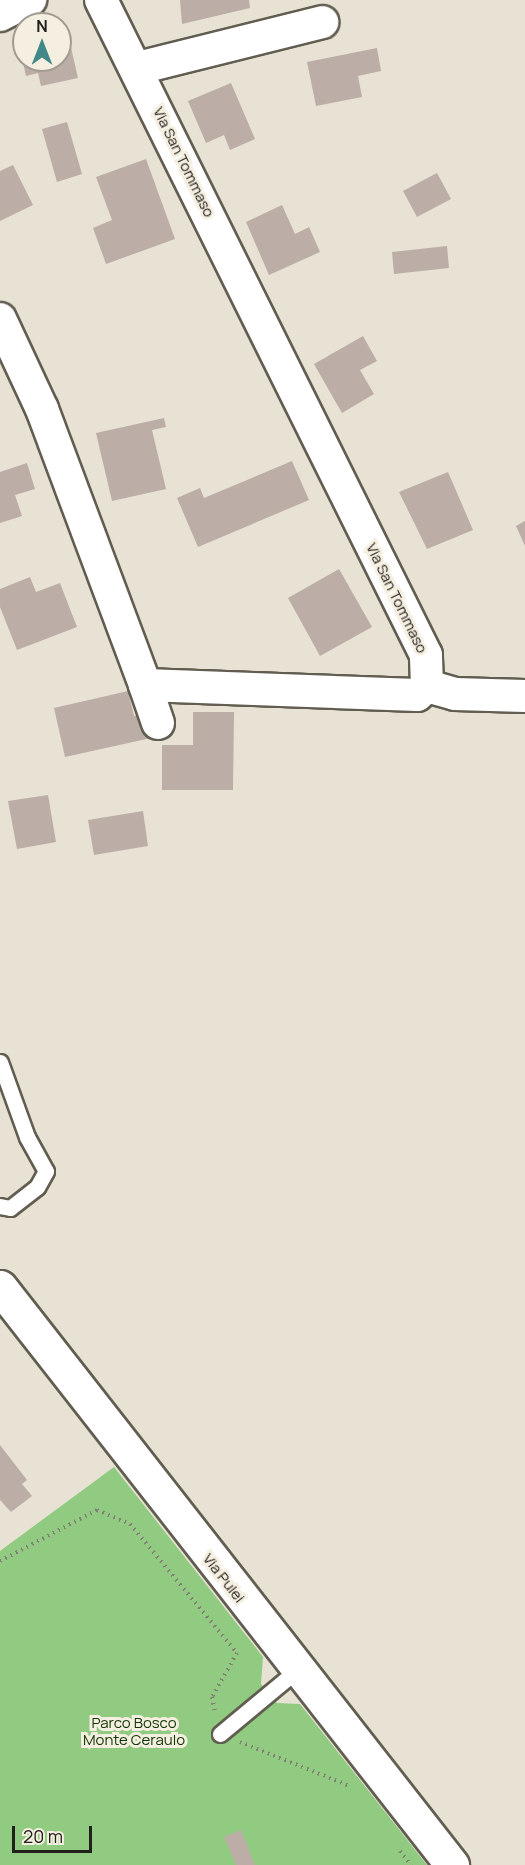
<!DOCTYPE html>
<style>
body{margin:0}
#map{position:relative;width:525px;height:1865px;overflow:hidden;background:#e8e2d4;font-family:Manrope,sans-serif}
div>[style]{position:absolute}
.green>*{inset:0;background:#91ca81}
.building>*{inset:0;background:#bcada6}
.path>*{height:4px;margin-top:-2px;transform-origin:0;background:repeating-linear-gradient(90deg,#827e75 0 1.5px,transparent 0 6px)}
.roads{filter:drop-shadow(2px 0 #625d51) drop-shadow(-2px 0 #625d51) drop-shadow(0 2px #625d51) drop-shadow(0 -2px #625d51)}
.service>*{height:15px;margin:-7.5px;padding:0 7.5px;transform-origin:7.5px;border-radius:7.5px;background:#fff}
.minor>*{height:32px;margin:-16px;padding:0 16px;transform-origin:16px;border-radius:16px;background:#fff}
.secondary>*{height:33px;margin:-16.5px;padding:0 16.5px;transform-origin:16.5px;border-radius:16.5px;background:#fff}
span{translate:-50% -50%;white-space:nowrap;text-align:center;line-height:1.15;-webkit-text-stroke:6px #f5efe1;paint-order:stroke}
.street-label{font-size:15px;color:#22201b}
.park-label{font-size:15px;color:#0f3601}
.north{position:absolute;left:12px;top:12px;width:60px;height:60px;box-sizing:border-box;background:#f5efe1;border:2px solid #a19c92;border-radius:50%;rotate:0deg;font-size:16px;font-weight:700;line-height:24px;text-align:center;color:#22201b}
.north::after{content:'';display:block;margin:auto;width:21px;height:27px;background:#418988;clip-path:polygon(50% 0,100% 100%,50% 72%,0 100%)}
.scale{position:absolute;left:12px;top:1826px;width:80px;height:27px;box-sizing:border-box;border:3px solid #22201b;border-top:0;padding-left:8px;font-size:18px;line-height:21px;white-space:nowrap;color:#22201b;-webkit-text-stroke:4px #f5efe1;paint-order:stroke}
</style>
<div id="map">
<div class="green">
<i style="clip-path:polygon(114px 1467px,263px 1657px,261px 1684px,277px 1703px,300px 1704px,427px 1865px,0 1865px,0 1551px)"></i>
</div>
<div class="building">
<i style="clip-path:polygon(180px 0,249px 0,250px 8px,182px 24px)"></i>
<i style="clip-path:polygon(67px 30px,78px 78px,41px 86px,38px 73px,26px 76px,18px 41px,24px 40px,24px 60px,60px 60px,60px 31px)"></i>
<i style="clip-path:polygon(377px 48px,381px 71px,358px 76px,362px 97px,316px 106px,307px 62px)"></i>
<i style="clip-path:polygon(231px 83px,255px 139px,230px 150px,224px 135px,206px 143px,188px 101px)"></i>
<i style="clip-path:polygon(67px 122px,82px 174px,57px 182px,42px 129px)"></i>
<i style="clip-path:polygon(146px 159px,175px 239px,106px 264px,93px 228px,112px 220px,96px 177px)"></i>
<i style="clip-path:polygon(13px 165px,33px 205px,0 221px,0 171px)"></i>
<i style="clip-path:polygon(437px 173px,451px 199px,417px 217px,403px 191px)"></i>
<i style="clip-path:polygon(282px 205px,295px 234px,309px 227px,320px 252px,269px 275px,246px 222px)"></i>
<i style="clip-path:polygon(447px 246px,449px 268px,394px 274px,392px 252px)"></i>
<i style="clip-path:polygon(363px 336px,377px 361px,360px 370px,374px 394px,342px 413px,314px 364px)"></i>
<i style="clip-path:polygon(164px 418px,166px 427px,152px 430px,166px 489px,112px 501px,96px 433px)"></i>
<i style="clip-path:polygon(292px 461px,309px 500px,198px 547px,177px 498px,200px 488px,204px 498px)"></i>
<i style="clip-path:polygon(27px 463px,35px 489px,15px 495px,22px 516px,0 523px,0 472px)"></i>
<i style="clip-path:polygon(448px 472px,473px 530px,427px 549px,399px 492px)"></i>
<i style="clip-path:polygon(525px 521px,525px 546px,516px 526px)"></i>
<i style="clip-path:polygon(339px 569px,372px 627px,320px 656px,288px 598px)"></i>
<i style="clip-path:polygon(30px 577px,36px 592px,60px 583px,77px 627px,17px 650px,0 607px,0 589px)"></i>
<i style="clip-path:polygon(128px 691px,134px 716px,146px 713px,151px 738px,65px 757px,54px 708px)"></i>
<i style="clip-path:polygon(193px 712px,234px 712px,233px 790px,162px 790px,162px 745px,193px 745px)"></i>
<i style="clip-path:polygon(48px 795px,56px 842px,17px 849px,8px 801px)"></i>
<i style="clip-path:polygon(143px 811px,148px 846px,94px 855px,88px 820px)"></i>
<i style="clip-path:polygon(0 1445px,27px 1480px,22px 1484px,32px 1496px,11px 1512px,0 1500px)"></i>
<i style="clip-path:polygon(241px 1830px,255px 1865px,236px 1865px,224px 1837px)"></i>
</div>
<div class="path">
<i style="left:0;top:1561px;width:110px;rotate:-27.7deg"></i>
<i style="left:97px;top:1510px;width:36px;rotate:23deg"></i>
<i style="left:130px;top:1524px;width:168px;rotate:50.3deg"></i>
<i style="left:237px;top:1653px;width:51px;rotate:119.6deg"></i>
<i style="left:212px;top:1697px;width:15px;rotate:79deg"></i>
<i style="left:240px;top:1742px;width:118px;rotate:21.8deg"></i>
<i style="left:400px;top:1851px;width:18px;rotate:52deg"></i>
</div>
<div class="roads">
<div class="service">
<i style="left:0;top:1062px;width:80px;rotate:70.2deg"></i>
<i style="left:27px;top:1137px;width:39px;rotate:61deg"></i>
<i style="left:46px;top:1171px;width:18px;rotate:119deg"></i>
<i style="left:37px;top:1187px;width:34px;rotate:142deg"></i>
<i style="left:10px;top:1208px;width:10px;rotate:-169deg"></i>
<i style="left:220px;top:1734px;width:99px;rotate:-39.7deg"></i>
</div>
<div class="minor">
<i style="left:0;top:15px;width:34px;rotate:-27deg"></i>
<i style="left:138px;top:68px;width:190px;rotate:-14deg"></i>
<i style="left:0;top:319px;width:99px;rotate:65deg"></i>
<i style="left:42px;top:409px;width:295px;rotate:69.5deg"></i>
<i style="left:145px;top:685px;width:272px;rotate:2.1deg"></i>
<i style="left:417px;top:695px;width:13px;rotate:-42deg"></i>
<i style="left:427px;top:686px;width:31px;rotate:-92deg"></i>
<i style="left:426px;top:655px;width:731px;rotate:-116.39deg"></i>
<i style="left:145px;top:685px;width:40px;rotate:71.1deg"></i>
<i style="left:427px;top:686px;width:29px;rotate:16deg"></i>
<i style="left:455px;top:694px;width:70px;rotate:1.6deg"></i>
</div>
<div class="secondary">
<i style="left:0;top:1287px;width:734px;rotate:51.97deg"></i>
</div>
</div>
<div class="street-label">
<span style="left:184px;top:162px;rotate:64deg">Via San Tommaso</span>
<span style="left:397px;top:598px;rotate:64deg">Via San Tommaso</span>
<span style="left:224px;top:1578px;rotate:52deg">Via Pulei</span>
</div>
<div class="park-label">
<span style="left:134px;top:1731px">Parco Bosco<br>Monte Ceraulo</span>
</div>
<div class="north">N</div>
<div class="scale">20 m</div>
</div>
